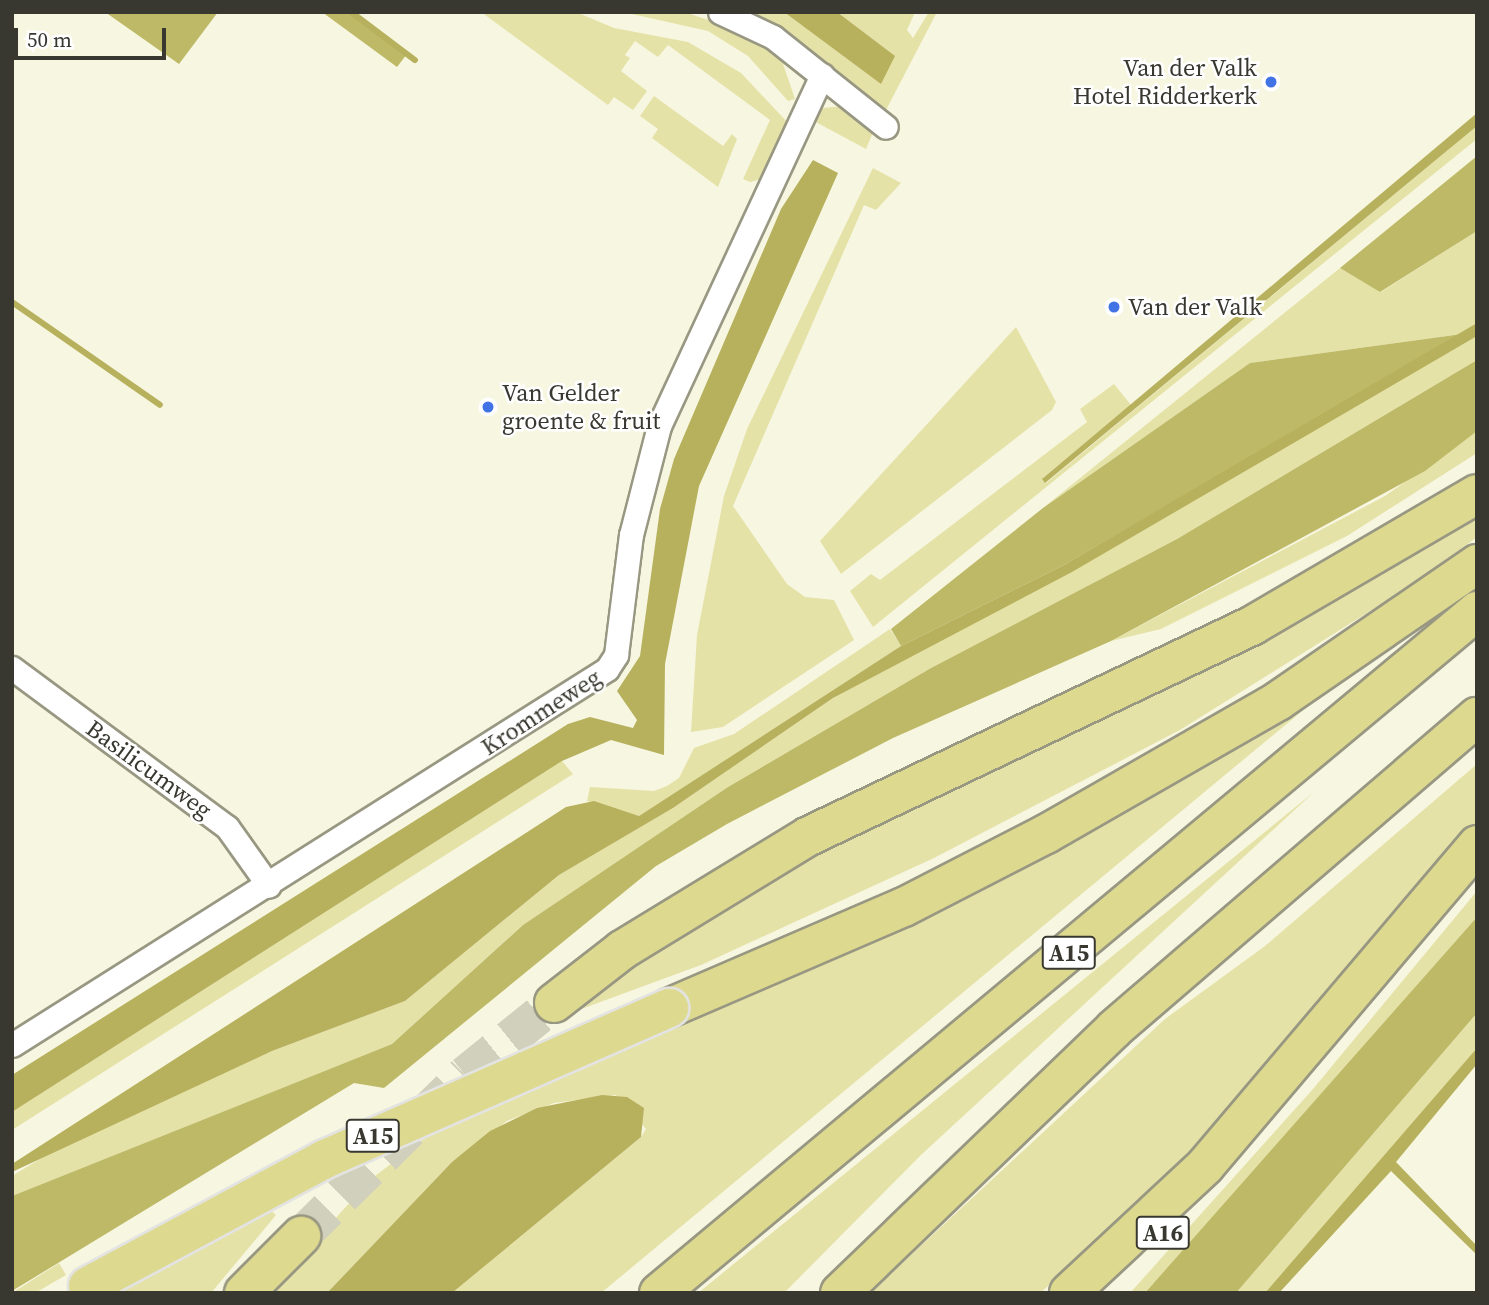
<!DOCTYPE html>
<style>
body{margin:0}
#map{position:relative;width:1489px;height:1305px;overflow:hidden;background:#f7f6e0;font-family:"Source Serif 4",serif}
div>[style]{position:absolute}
.green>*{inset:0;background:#e5e2a8}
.forest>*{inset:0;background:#beb966}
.water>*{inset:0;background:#b7b15e}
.stream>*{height:6px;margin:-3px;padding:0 3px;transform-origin:3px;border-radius:3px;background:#b7b15e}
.highway-tunnel>*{height:38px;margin-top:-19px;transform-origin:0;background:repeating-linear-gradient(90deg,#d1d0bd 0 38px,transparent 0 57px)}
.roads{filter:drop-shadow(2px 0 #989782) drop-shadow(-2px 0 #989782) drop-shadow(0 2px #989782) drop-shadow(0 -2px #989782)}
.street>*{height:23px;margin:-11.5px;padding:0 11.5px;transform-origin:11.5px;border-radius:11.5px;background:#fff}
.highway>*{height:38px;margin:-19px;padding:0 19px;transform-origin:19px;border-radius:19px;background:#ddd98f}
.bridges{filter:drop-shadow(2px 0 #e3e3e2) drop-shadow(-2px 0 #e3e3e2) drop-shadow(0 2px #e3e3e2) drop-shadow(0 -2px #e3e3e2)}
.highway-bridge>*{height:38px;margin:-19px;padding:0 19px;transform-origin:19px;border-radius:19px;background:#ddd98f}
.dots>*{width:19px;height:19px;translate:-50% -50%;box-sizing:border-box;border:4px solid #fff;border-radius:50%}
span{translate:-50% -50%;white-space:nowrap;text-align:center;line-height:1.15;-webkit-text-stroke:5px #fff;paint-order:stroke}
.shield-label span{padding:2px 5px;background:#fff;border:2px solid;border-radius:5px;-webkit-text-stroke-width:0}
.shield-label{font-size:23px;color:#393830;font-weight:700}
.poi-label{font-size:24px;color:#393830}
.right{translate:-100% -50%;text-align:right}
.left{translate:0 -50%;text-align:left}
.street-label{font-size:24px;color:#393830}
.frame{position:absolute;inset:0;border:14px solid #393830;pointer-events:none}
.scale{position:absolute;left:14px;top:28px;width:152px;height:32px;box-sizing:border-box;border:4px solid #393830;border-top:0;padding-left:9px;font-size:21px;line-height:24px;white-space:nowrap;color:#393830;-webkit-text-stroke:5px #fff;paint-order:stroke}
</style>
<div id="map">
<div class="green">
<i style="clip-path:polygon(481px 12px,576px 12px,614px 28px,688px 42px,741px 73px,788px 123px,761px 179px,750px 182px,743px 179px,770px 120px,668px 45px,658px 57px,635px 41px,625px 55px,630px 58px,621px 71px,647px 91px,633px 110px,614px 97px,608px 105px)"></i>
<i style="clip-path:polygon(623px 12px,684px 12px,727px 26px,781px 58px,795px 99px,788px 101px,748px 56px,708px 31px)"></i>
<i style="clip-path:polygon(748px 12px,784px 12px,868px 74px,894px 56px,837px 12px,915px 12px,907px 30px,913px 38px,929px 12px,937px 12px,886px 110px)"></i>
<i style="clip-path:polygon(654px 96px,723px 146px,732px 134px,737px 139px,718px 187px,652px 138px,658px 129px,640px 116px)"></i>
<i style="clip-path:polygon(844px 106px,874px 130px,866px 149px,812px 120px,823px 108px)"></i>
<i style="clip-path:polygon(1477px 126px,1477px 139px,873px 627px,850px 591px,871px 574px,880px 580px,1087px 422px,1080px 409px,1114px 384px,1131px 405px,1043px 478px,1046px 483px)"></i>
<i style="clip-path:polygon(873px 168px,901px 183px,876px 210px,864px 205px,733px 506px,787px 584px,805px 597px,834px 600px,854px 640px,723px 727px,691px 732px,697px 635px,724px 496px,747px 429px)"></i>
<i style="clip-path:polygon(1477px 231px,1477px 323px,1462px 334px,1250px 363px,1043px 508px,1340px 268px,1381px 292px)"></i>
<i style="clip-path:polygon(1016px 327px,1056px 402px,1052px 410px,841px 574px,820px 541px)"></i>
<i style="clip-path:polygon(1477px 336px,1477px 360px,1177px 539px,931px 668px,728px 787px,523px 925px,392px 1044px,12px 1196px,12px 1176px,50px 1153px,272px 1051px,405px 1001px,559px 875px,673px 808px,833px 698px)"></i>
<i style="clip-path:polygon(1477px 431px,1477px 453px,1347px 536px,1161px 629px,1111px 641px,1385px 496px)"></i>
<i style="clip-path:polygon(1477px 513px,1477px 537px,1426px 576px,1180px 730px,934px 858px,701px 965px,576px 1011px,621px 967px,793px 863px,1244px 652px)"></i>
<i style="clip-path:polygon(890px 629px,901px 646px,639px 816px,587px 801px,590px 787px,654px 791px,667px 786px,679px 778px,694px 748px,734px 734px)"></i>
<i style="clip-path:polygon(1384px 643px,601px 1293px,452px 1293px,641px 1137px,646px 1129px,616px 1095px,554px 1103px,507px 1121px,452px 1162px,327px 1293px,268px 1293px,371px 1179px,453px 1117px,692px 1020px)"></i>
<i style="clip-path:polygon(562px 761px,573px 774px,12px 1130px,12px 1112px)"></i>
<i style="clip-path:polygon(1477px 764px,1477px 825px,1205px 1143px,1063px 1273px,1040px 1293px,870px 1293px,1165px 1019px,1265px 946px)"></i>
<i style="clip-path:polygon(1314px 792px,921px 1155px,784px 1293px,698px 1293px)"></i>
<i style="clip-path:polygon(1477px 891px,1477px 917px,1183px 1252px,1145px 1293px,1130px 1293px,1313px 1089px)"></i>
<i style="clip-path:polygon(1477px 1013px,1477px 1048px,1381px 1164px,1265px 1293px,1236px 1293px)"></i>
<i style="clip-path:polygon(267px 1207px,276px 1215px,211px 1293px,108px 1293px)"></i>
<i style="clip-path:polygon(59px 1263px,66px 1275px,35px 1293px,12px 1293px)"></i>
</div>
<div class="forest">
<i style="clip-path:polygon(105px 12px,218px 12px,179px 64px)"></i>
<i style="clip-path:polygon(322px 12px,351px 12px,407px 54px,397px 67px)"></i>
<i style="clip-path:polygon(1477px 156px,1477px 231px,1380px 292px,1340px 268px)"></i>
<i style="clip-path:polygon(1462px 334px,1064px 565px,901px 646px,891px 629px,1043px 508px,1250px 363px)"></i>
<i style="clip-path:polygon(1477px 360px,1477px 431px,1425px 471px,1111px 641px,893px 738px,727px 824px,656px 866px,384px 1088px,354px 1083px,12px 1291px,12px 1196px,392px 1044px,523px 925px,728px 787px,931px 668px,1177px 539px)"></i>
<i style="clip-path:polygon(1477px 917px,1477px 1013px,1236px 1293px,1145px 1293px)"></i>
</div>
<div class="water">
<i style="clip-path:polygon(784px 12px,837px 12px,895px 56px,881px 84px)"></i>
<i style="clip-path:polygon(1477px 113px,1477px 126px,1045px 483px,1042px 479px)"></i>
<i style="clip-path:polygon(813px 160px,838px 173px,699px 486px,665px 664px,664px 755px,611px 740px,562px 761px,12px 1112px,12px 1075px,568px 724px,590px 717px,633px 728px,637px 720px,617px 691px,640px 656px,660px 509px,674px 459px,781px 209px)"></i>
<i style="clip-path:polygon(1477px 323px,1477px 336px,1297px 441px,1072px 572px,833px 698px,673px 808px,559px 875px,405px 1001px,272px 1051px,12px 1172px,12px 1164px,566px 807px,594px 801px,639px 816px,901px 646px,1064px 565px)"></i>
<i style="clip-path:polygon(1477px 1048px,1477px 1064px,1396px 1162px,1477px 1246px,1477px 1255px,1391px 1171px,1279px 1293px,1265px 1293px)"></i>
<i style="clip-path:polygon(602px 1095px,627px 1097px,644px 1108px,641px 1137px,452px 1293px,327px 1293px,452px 1162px,490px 1131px,537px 1108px)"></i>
</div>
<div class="stream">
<i style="left:351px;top:12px;width:80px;rotate:36.9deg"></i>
<i style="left:12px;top:302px;width:180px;rotate:34.8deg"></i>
</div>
<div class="highway-tunnel">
<i style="left:301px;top:1236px;width:230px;rotate:-44.5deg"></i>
<i style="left:465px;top:1075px;width:114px;rotate:-39deg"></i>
</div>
<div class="roads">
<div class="street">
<i style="left:720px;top:12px;width:59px;rotate:25.3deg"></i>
<i style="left:773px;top:37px;width:144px;rotate:38.5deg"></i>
<i style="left:12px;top:668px;width:267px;rotate:36.5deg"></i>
<i style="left:227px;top:827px;width:72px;rotate:54.6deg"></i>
<i style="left:12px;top:1045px;width:704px;rotate:-32.29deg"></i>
<i style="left:607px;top:669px;width:17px;rotate:-57deg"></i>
<i style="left:616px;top:655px;width:121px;rotate:-82.9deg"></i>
<i style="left:631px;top:535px;width:113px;rotate:-75.6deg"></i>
<i style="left:659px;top:426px;width:387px;rotate:-65.1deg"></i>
</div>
<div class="highway">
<i style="left:554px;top:1003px;width:86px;rotate:-37.9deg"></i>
<i style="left:622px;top:950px;width:219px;rotate:-31.4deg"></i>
<i style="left:809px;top:836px;width:492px;rotate:-25.4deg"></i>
<i style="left:1253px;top:625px;width:259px;rotate:-30.3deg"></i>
<i style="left:669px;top:1008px;width:256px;rotate:-23.3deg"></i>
<i style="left:904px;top:907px;width:160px;rotate:-27.2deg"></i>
<i style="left:1046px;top:834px;width:267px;rotate:-29.8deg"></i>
<i style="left:1278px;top:701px;width:242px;rotate:-34.5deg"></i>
<i style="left:244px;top:1293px;width:81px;rotate:-45deg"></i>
<i style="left:659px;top:1293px;width:1065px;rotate:-39.82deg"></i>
<i style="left:840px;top:1293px;width:380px;rotate:-43.9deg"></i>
<i style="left:1114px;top:1029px;width:479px;rotate:-40.7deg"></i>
<i style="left:1069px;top:1293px;width:186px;rotate:-43deg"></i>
<i style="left:1205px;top:1166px;width:421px;rotate:-49.7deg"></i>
</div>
</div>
<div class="bridges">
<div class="highway-bridge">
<i style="left:88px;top:1286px;width:269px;rotate:-28.2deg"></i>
<i style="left:325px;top:1159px;width:376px;rotate:-23.7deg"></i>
</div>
</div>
<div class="dots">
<i style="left:1271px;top:82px;background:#4273e4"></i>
<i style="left:1114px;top:307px;background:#4273e4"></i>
<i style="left:488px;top:407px;background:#4273e4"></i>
</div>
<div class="shield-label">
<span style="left:1069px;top:953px">A15</span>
<span style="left:373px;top:1136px">A15</span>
<span style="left:1163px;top:1233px">A16</span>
</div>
<div class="poi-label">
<span class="right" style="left:1257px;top:82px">Van der Valk<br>Hotel Ridderkerk</span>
<span class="left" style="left:1128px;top:307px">Van der Valk</span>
<span class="left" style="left:502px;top:407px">Van Gelder<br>groente &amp; fruit</span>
</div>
<div class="street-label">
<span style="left:541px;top:712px;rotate:-33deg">Krommeweg</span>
<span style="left:149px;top:769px;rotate:36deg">Basilicumweg</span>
</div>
<div class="frame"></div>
<div class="scale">50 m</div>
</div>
